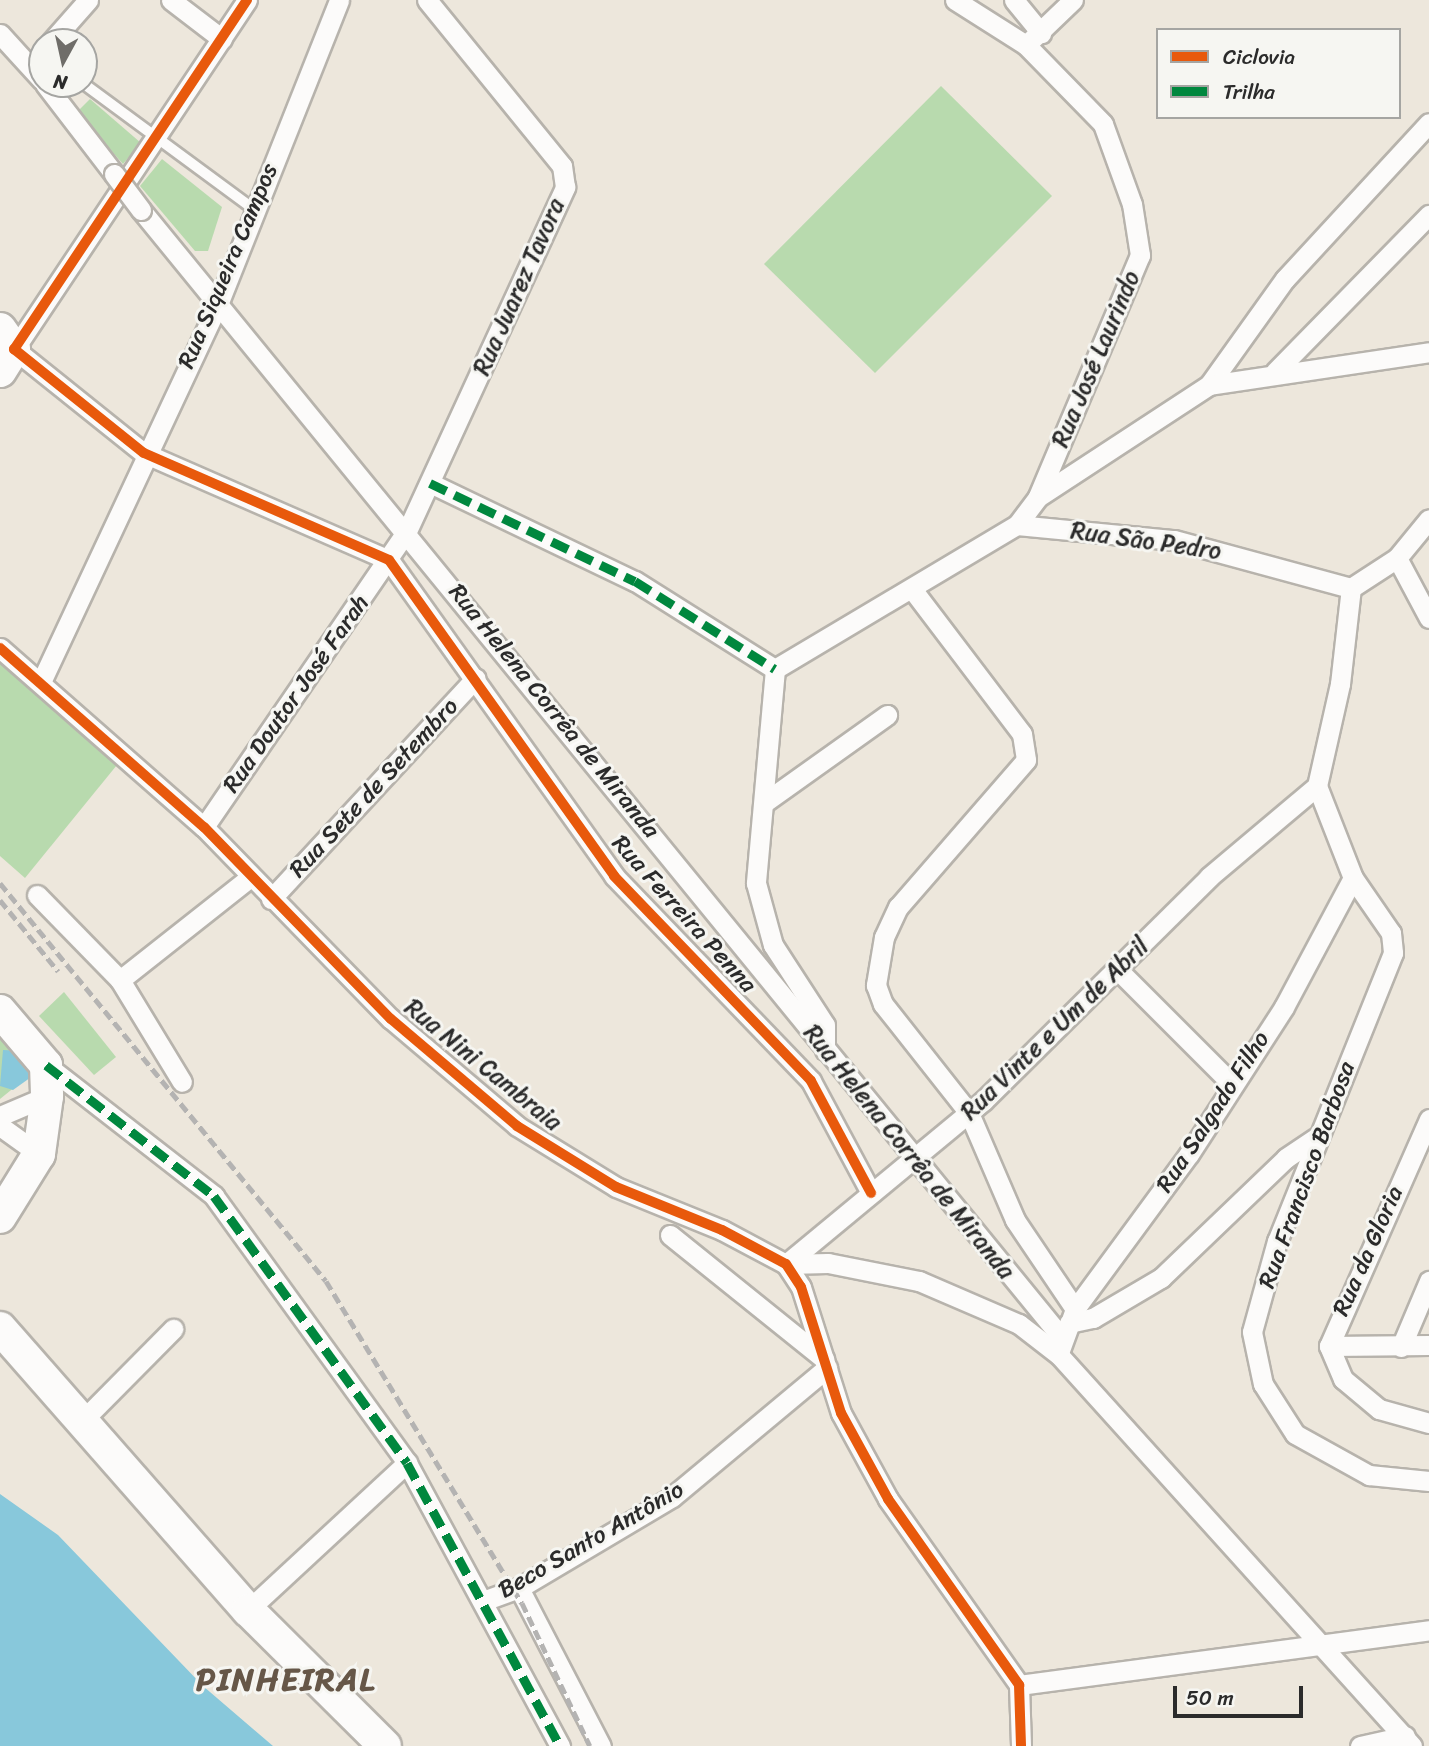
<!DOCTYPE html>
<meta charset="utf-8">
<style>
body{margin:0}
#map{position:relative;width:1429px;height:1746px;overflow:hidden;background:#ede7dc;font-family:Sriracha,sans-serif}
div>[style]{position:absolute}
.green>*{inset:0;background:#b8daae}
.water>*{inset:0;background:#88c8db}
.roads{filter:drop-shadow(2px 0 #b7b3ac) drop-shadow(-2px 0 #b7b3ac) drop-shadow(0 2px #b7b3ac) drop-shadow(0 -2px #b7b3ac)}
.lane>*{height:10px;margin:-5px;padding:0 5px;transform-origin:5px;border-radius:5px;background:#fcfbfa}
.street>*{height:19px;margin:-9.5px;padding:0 9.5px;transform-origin:9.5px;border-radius:9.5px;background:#fcfbfa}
.primary>*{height:32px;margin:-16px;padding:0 16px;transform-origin:16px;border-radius:16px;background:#fcfbfa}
.rail>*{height:5px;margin-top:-2.5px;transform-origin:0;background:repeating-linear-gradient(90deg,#b4b3b2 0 10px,transparent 0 15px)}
.bridges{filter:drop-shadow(2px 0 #b7b3ac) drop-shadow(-2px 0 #b7b3ac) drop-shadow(0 2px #b7b3ac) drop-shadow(0 -2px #b7b3ac)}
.street-bridge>*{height:19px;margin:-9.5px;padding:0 9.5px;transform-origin:9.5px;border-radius:9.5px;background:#fcfbfa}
.quiet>*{height:9px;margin-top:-4.5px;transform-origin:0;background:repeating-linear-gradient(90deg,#00873e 0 18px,transparent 0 27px)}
.cycleway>*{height:10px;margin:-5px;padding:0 5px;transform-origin:5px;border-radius:5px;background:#e8590c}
span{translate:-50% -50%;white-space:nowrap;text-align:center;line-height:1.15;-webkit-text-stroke:6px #f6f6f2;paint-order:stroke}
.street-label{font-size:24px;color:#2b2b2b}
.district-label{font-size:32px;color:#665748;font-weight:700;letter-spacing:2px}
.legend{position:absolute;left:1156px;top:28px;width:245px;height:91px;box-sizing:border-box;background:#f6f6f2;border:2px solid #a5a5a2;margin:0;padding:9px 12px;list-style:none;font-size:21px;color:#2b2b2b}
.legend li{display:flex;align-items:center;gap:14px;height:35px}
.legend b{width:35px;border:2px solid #a5a5a2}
.north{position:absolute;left:28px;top:28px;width:70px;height:70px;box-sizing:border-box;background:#f6f6f2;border:2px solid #a5a5a2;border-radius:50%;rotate:188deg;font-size:19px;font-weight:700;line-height:28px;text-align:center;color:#2b2b2b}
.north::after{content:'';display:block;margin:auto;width:24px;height:32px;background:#6f6d69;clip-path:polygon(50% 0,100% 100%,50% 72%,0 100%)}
.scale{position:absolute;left:1173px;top:1686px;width:130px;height:32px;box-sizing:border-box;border:4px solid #2b2b2b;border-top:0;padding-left:9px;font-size:21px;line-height:24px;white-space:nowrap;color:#2b2b2b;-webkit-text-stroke:5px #f6f6f2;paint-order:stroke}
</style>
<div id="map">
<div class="green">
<i style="clip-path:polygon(941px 86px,1052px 196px,875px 373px,764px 264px)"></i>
<i style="clip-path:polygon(90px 99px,141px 143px,123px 164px,77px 112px)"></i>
<i style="clip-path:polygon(162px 159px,222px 207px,208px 251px,195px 251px,140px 186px)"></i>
<i style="clip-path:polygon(0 656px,121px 760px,25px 878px,0 856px)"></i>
<i style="clip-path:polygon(64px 992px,116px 1057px,94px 1075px,39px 1016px)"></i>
<i style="clip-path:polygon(0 1021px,24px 1050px,21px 1082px,0 1099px)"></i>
</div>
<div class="water">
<i style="clip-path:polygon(3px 1050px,21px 1051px,34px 1075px,13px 1090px,0 1086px)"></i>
<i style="clip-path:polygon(0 1494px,58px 1535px,203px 1686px,273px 1746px,0 1746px)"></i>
</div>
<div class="roads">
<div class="lane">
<i style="left:84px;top:84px;width:209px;rotate:36.4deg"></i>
<i style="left:53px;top:94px;width:18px;rotate:-34deg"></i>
</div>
<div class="street">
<i style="left:171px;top:0;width:64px;rotate:37.4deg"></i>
<i style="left:247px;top:0;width:420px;rotate:123.7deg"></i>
<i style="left:14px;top:349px;width:166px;rotate:38.7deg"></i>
<i style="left:144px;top:453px;width:267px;rotate:23.6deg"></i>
<i style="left:389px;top:560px;width:388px;rotate:54.5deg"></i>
<i style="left:614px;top:876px;width:284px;rotate:46.1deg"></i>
<i style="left:811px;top:1081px;width:127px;rotate:61.8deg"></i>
<i style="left:955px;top:0;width:84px;rotate:32.4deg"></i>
<i style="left:1026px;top:45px;width:110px;rotate:45.7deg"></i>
<i style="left:1103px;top:124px;width:85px;rotate:70.1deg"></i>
<i style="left:1132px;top:204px;width:52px;rotate:81.1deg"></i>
<i style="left:1140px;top:255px;width:263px;rotate:112.9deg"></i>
<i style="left:1014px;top:0;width:43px;rotate:50.7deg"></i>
<i style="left:0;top:34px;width:62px;rotate:47.6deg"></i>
<i style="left:51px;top:42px;width:56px;rotate:-48.6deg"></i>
<i style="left:1026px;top:45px;width:65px;rotate:-43.8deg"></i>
<i style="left:45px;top:84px;width:113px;rotate:52.5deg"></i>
<i style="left:141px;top:210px;width:1456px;rotate:50.77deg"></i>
<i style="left:1275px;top:372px;width:220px;rotate:-45.6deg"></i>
<i style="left:1209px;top:385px;width:130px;rotate:-54.4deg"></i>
<i style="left:1285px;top:279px;width:212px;rotate:-47.3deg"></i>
<i style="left:430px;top:483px;width:227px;rotate:25.6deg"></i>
<i style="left:635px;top:581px;width:165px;rotate:32.2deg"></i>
<i style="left:1017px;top:525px;width:35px;rotate:-53deg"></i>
<i style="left:1038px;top:497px;width:204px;rotate:-33.2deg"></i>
<i style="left:1209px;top:385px;width:222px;rotate:-8.5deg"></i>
<i style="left:1397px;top:558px;width:68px;rotate:61.9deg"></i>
<i style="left:1351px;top:588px;width:55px;rotate:-33.1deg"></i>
<i style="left:1397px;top:558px;width:50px;rotate:-50.6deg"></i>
<i style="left:912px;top:589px;width:182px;rotate:52.8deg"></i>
<i style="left:1022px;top:734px;width:26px;rotate:81deg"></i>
<i style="left:1026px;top:760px;width:195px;rotate:131deg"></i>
<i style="left:898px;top:907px;width:33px;rotate:115deg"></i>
<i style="left:884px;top:937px;width:49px;rotate:99.5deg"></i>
<i style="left:876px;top:985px;width:20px;rotate:70deg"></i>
<i style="left:883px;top:1004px;width:139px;rotate:51.7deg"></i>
<i style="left:969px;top:1113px;width:116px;rotate:66.7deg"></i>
<i style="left:1015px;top:1220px;width:107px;rotate:56deg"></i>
<i style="left:0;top:648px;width:271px;rotate:41.3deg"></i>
<i style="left:204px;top:827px;width:268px;rotate:45.8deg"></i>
<i style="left:391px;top:1019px;width:165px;rotate:40.3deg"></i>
<i style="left:517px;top:1126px;width:116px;rotate:31.6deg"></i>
<i style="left:616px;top:1187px;width:114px;rotate:22.1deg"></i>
<i style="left:722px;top:1230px;width:72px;rotate:28deg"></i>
<i style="left:786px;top:1264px;width:27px;rotate:57deg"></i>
<i style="left:801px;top:1287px;width:132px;rotate:72.4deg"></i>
<i style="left:841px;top:1413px;width:98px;rotate:61.3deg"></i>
<i style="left:888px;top:1499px;width:228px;rotate:54.8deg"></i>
<i style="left:1019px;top:1685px;width:61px;rotate:88.1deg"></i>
<i style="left:775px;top:669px;width:282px;rotate:-30.8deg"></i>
<i style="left:1017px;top:525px;width:158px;rotate:5.5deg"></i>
<i style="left:1174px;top:540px;width:183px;rotate:15.2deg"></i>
<i style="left:775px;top:669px;width:215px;rotate:95.1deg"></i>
<i style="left:756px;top:883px;width:64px;rotate:74.7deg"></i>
<i style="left:773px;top:945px;width:95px;rotate:57deg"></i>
<i style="left:825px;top:1025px;width:25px;rotate:90deg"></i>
<i style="left:41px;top:682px;width:420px;rotate:-64.9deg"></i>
<i style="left:219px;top:302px;width:325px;rotate:-68.3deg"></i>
<i style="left:1317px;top:786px;width:99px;rotate:68.6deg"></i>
<i style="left:1353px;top:878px;width:67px;rotate:55.4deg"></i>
<i style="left:1391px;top:933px;width:20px;rotate:84deg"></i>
<i style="left:1393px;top:953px;width:310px;rotate:111.9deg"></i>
<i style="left:1277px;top:1241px;width:94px;rotate:105.4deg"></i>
<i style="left:1252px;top:1332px;width:53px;rotate:78.1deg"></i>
<i style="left:1263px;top:1384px;width:59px;rotate:57.4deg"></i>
<i style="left:1295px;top:1434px;width:85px;rotate:29deg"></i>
<i style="left:1369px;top:1475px;width:60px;rotate:5.7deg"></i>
<i style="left:1317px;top:786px;width:105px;rotate:-77.3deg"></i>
<i style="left:1340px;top:684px;width:97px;rotate:-83.5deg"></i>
<i style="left:765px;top:802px;width:150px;rotate:-35.5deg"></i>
<i style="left:204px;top:827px;width:359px;rotate:-55.6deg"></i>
<i style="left:407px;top:531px;width:379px;rotate:-65.3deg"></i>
<i style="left:565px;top:187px;width:21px;rotate:-98deg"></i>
<i style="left:562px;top:166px;width:214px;rotate:-129.1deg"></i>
<i style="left:37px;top:895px;width:119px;rotate:45.7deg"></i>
<i style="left:120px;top:980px;width:119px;rotate:58.7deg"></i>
<i style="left:271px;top:899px;width:301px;rotate:-47.2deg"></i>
<i style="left:1119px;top:971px;width:161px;rotate:45deg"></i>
<i style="left:120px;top:980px;width:164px;rotate:-38.3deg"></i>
<i style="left:46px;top:1065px;width:213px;rotate:37.9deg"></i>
<i style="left:214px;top:1196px;width:329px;rotate:54.1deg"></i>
<i style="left:407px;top:1463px;width:322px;rotate:61.6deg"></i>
<i style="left:0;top:1116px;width:51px;rotate:-23.1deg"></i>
<i style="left:0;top:1126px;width:48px;rotate:35.7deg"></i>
<i style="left:670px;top:1235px;width:198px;rotate:38.8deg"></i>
<i style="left:786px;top:1264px;width:42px;rotate:-1.4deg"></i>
<i style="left:828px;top:1263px;width:93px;rotate:11.2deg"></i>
<i style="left:919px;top:1281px;width:109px;rotate:23.3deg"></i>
<i style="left:1019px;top:1324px;width:51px;rotate:37.8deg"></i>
<i style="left:1059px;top:1355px;width:527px;rotate:47.92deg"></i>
<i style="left:786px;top:1264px;width:256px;rotate:-39.6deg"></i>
<i style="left:983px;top:1101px;width:318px;rotate:-44.7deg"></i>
<i style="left:1209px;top:877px;width:141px;rotate:-40.1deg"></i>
<i style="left:1069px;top:1323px;width:25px;rotate:-12deg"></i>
<i style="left:1093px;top:1318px;width:79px;rotate:-30.5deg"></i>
<i style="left:1161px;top:1278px;width:173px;rotate:-43.8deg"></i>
<i style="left:1286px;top:1158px;width:36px;rotate:-34deg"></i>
<i style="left:1329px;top:1346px;width:248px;rotate:-66.2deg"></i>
<i style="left:1329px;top:1346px;width:36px;rotate:67deg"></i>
<i style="left:1343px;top:1379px;width:47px;rotate:39.8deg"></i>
<i style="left:1379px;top:1409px;width:52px;rotate:15.6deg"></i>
<i style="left:1329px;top:1346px;width:100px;rotate:-0.6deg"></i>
<i style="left:1401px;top:1347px;width:72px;rotate:-67deg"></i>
<i style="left:1060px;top:1350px;width:44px;rotate:-69.9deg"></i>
<i style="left:1075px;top:1309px;width:192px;rotate:-53.7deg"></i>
<i style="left:1189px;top:1154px;width:175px;rotate:-57.1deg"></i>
<i style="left:1284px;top:1007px;width:146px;rotate:-61.9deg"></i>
<i style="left:84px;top:1419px;width:127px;rotate:-45.3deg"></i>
<i style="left:519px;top:1588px;width:178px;rotate:62.6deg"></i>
<i style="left:483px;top:1601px;width:38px;rotate:-20deg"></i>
<i style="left:519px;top:1588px;width:178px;rotate:-30.7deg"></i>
<i style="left:672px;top:1497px;width:202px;rotate:-39.8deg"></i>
<i style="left:248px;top:1610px;width:217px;rotate:-42.8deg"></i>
<i style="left:1019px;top:1685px;width:414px;rotate:-7.6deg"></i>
<i style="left:1360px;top:1746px;width:46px;rotate:-12.5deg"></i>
</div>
<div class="primary">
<i style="left:0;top:329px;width:24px;rotate:55deg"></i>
<i style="left:14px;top:349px;width:26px;rotate:122deg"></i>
<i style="left:0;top:1011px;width:71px;rotate:49.6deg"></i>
<i style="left:46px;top:1065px;width:31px;rotate:88deg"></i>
<i style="left:47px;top:1096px;width:59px;rotate:97.9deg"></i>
<i style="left:39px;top:1154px;width:74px;rotate:121.8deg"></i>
<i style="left:0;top:1328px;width:376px;rotate:48.7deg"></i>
<i style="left:248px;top:1610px;width:193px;rotate:44.8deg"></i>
</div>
</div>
<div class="rail">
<i style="left:0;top:883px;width:514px;rotate:50.68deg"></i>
<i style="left:326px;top:1281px;width:377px;rotate:58.7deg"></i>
<i style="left:522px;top:1603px;width:158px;rotate:64.6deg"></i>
<i style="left:0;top:900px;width:92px;rotate:50.8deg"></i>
</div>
<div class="bridges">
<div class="street-bridge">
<i style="left:114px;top:174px;width:45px;rotate:53.1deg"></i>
</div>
</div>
<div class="quiet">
<i style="left:430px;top:483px;width:227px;rotate:25.6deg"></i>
<i style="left:635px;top:581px;width:165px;rotate:32.2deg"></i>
<i style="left:46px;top:1065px;width:213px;rotate:37.9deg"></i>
<i style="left:214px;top:1196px;width:329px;rotate:54.1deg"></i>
<i style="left:407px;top:1463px;width:322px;rotate:61.6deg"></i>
</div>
<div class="cycleway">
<i style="left:247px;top:0;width:420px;rotate:123.7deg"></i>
<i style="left:14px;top:349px;width:166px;rotate:38.7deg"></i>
<i style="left:144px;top:453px;width:267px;rotate:23.6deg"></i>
<i style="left:389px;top:560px;width:388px;rotate:54.5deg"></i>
<i style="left:614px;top:876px;width:284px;rotate:46.1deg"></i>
<i style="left:811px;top:1081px;width:127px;rotate:61.8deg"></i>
<i style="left:0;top:648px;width:271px;rotate:41.3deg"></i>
<i style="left:204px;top:827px;width:268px;rotate:45.8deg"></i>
<i style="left:391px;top:1019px;width:165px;rotate:40.3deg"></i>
<i style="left:517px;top:1126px;width:116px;rotate:31.6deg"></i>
<i style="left:616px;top:1187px;width:114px;rotate:22.1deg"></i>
<i style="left:722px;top:1230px;width:72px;rotate:28deg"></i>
<i style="left:786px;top:1264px;width:27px;rotate:57deg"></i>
<i style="left:801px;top:1287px;width:132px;rotate:72.4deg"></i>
<i style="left:841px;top:1413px;width:98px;rotate:61.3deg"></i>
<i style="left:888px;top:1499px;width:228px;rotate:54.8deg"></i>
<i style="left:1019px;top:1685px;width:61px;rotate:88.1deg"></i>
</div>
<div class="street-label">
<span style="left:228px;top:266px;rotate:-67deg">Rua Siqueira Campos</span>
<span style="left:519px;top:287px;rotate:-66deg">Rua Juarez Tavora</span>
<span style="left:1096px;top:359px;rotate:-67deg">Rua José Laurindo</span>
<span style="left:1146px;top:541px;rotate:8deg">Rua São Pedro</span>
<span style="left:296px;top:694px;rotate:-55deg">Rua Doutor José Farah</span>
<span style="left:554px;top:711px;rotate:51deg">Rua Helena Corrêa de Miranda</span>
<span style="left:374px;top:788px;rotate:-47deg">Rua Sete de Setembro</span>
<span style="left:684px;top:914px;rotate:48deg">Rua Ferreira Penna</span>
<span style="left:1055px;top:1029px;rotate:-44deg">Rua Vinte e Um de Abril</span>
<span style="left:483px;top:1065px;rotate:39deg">Rua Nini Cambraia</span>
<span style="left:1213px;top:1112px;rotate:-57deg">Rua Salgado Filho</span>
<span style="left:909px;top:1152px;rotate:51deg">Rua Helena Corrêa de Miranda</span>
<span style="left:1307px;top:1175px;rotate:-70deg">Rua Francisco Barbosa</span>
<span style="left:1368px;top:1251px;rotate:-66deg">Rua da Gloria</span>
<span style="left:591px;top:1540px;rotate:-30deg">Beco Santo Antônio</span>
</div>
<div class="district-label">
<span style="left:286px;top:1680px">PINHEIRAL</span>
</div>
<ul class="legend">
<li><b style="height:9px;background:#e8590c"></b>Ciclovia</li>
<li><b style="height:9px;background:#00873e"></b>Trilha</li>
</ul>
<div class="north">N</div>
<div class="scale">50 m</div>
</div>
